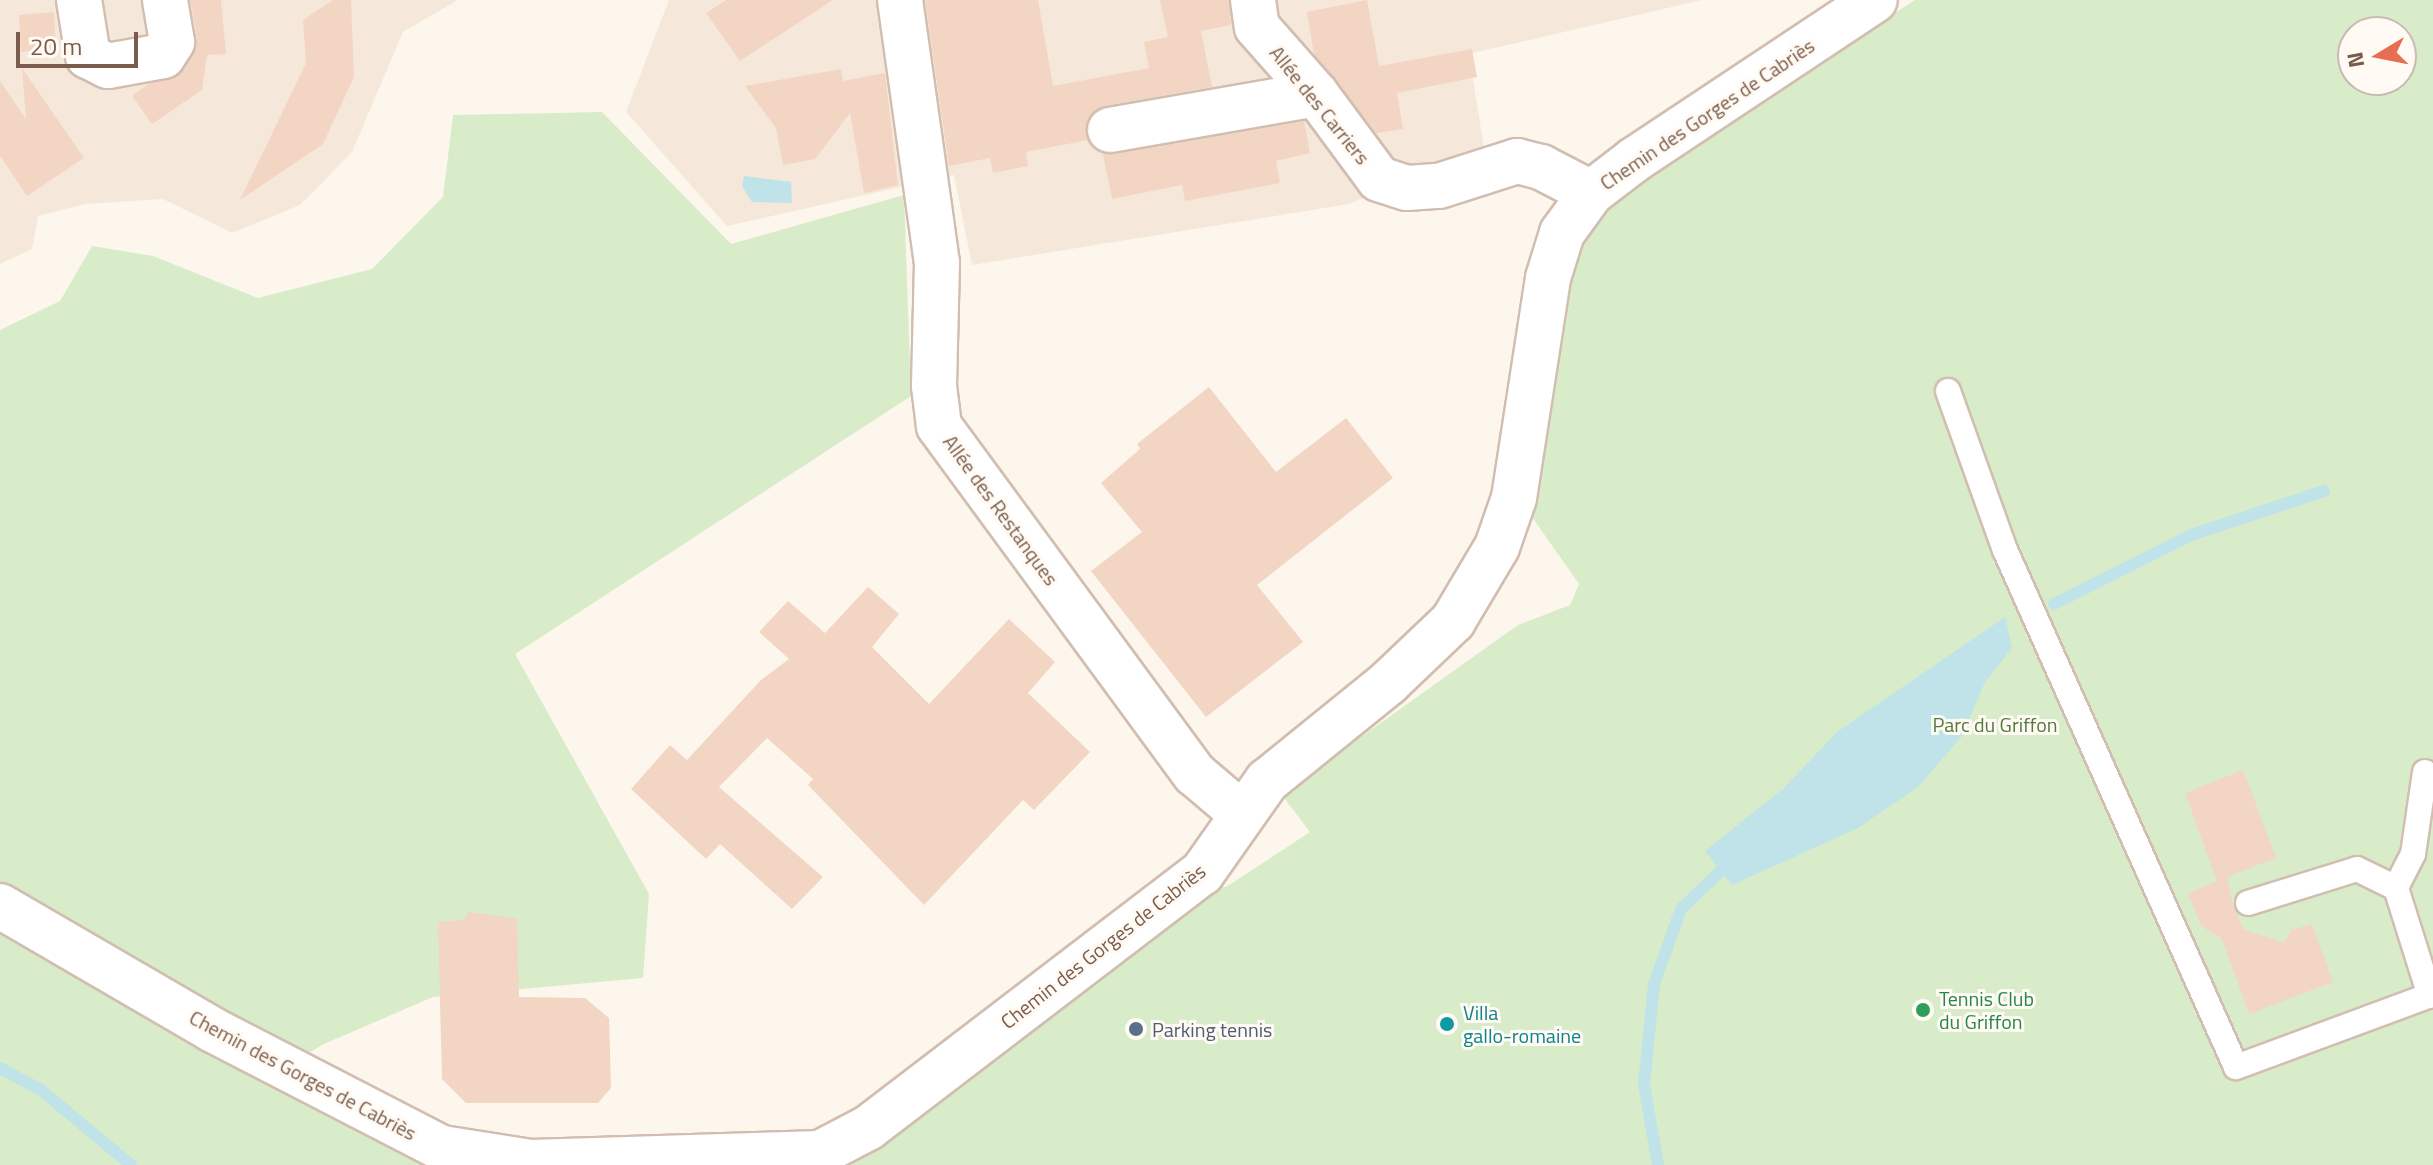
<!DOCTYPE html>
<meta charset="utf-8">
<style>
body{margin:0}
#map{position:relative;width:2433px;height:1165px;overflow:hidden;background:#fdf6ec;font-family:"Titillium Web",sans-serif}
div>[style]{position:absolute}
.residential>*{inset:0;background:#f5e8da}
.green>*{inset:0;background:#d8ecc9}
.water>*{inset:0;background:#bfe3e8}
.stream>*{height:12px;margin:-6px;padding:0 6px;transform-origin:6px;border-radius:6px;background:#bfe3e8}
.building>*{inset:0;background:#f3d5c3}
.roads{filter:drop-shadow(2px 0 #d1beb0) drop-shadow(-2px 0 #d1beb0) drop-shadow(0 2px #d1beb0) drop-shadow(0 -2px #d1beb0)}
.lane>*{height:24px;margin:-12px;padding:0 12px;transform-origin:12px;border-radius:12px;background:#fff}
.street>*{height:44px;margin:-22px;padding:0 22px;transform-origin:22px;border-radius:22px;background:#fff}
.dots>*{width:22px;height:22px;translate:-50% -50%;box-sizing:border-box;border:4px solid #fffaf3;border-radius:50%}
span{translate:-50% -50%;white-space:nowrap;text-align:center;line-height:1.15;-webkit-text-stroke:6px #fffaf3;paint-order:stroke}
.street-label{font-size:20px;color:#7a5c4d}
.park-label{font-size:20px;color:#537a41}
.leisure-label{font-size:20px;color:#27864d}
.left{translate:0 -50%;text-align:left}
.culture-label{font-size:20px;color:#0d838f}
.service-label{font-size:20px;color:#4e5e75}
.north{position:absolute;left:2337px;top:16px;width:80px;height:80px;box-sizing:border-box;background:#fffaf3;border:2px solid #cabbb1;border-radius:50%;rotate:260deg;font-size:22px;font-weight:700;line-height:32px;text-align:center;color:#7a5c4d}
.north::after{content:'';display:block;margin:auto;width:28px;height:36px;background:#e76f51;clip-path:polygon(50% 0,100% 100%,50% 72%,0 100%)}
.scale{position:absolute;left:16px;top:32px;width:122px;height:36px;box-sizing:border-box;border:4px solid #7a5c4d;border-top:0;padding-left:10px;font-size:24px;line-height:28px;white-space:nowrap;color:#7a5c4d;-webkit-text-stroke:6px #fffaf3;paint-order:stroke}
</style>
<div id="map">
<div class="residential">
<i style="clip-path:polygon(0 0,458px 0,403px 32px,352px 152px,300px 205px,232px 233px,163px 199px,85px 204px,38px 216px,32px 249px,0 264px)"></i>
<i style="clip-path:polygon(669px 0,1702px 0,1469px 54px,1484px 148px,1349px 204px,972px 265px,954px 175px,727px 226px,626px 112px)"></i>
</div>
<div class="green">
<i style="clip-path:polygon(evenodd,1915px 0,2433px 0,2433px 1165px,833px 1165px,1210px 886px,1226px 887px,1310px 832px,1281px 794px,1518px 625px,1570px 605px,1579px 584px,1532px 517px,1564px 283px,1602px 201px,1915px 0,2353px 32px,2401px 32px,2401px 80px,2353px 80px,2353px 32px)"></i>
<i style="clip-path:polygon(602px 112px,731px 244px,904px 195px,911px 396px,515px 654px,649px 894px,643px 978px,433px 997px,324px 1044px,260px 1081px,428px 1165px,0 1165px,0 330px,60px 301px,92px 246px,153px 256px,258px 298px,372px 269px,443px 197px,453px 115px)"></i>
</div>
<div class="water">
<i style="clip-path:polygon(744px 176px,791px 182px,792px 203px,752px 202px,742px 186px)"></i>
<i style="clip-path:polygon(2005px 617px,2012px 648px,1985px 682px,1962px 736px,1918px 787px,1858px 828px,1732px 885px,1705px 851px,1784px 788px,1837px 732px)"></i>
</div>
<div class="stream">
<i style="left:2054px;top:604px;width:153px;rotate:-26.7deg"></i>
<i style="left:2191px;top:535px;width:140px;rotate:-18.3deg"></i>
<i style="left:0;top:1068px;width:47px;rotate:28.2deg"></i>
<i style="left:41px;top:1090px;width:117px;rotate:39.8deg"></i>
<i style="left:1658px;top:1165px;width:81px;rotate:-99.9deg"></i>
<i style="left:1644px;top:1085px;width:101px;rotate:-84.3deg"></i>
<i style="left:1654px;top:984px;width:80px;rotate:-70.2deg"></i>
<i style="left:1681px;top:909px;width:69px;rotate:-43.8deg"></i>
</div>
<div class="building">
<i style="clip-path:polygon(190px 0,221px 0,226px 54px,207px 55px,202px 90px,152px 124px,132px 96px,148px 84px,176px 77px,193px 56px,197px 38px)"></i>
<i style="clip-path:polygon(333px 0,351px 0,354px 77px,323px 144px,240px 200px,306px 63px,303px 20px)"></i>
<i style="clip-path:polygon(726px 0,833px 0,740px 61px,706px 13px)"></i>
<i style="clip-path:polygon(925px 0,1038px 0,1053px 86px,1149px 68px,1144px 42px,1168px 37px,1160px 0,1229px 0,1231px 25px,1201px 31px,1212px 87px,1105px 106px,1087px 121px,1088px 140px,1026px 152px,1028px 166px,993px 173px,990px 158px,949px 166px)"></i>
<i style="clip-path:polygon(1367px 0,1379px 66px,1472px 49px,1477px 77px,1397px 93px,1403px 129px,1376px 133px,1314px 54px,1307px 12px)"></i>
<i style="clip-path:polygon(54px 12px,56px 49px,21px 52px,19px 15px)"></i>
<i style="clip-path:polygon(22px 68px,84px 158px,27px 196px,0 156px,0 81px,26px 119px)"></i>
<i style="clip-path:polygon(841px 69px,843px 81px,885px 73px,898px 185px,864px 193px,850px 113px,815px 159px,783px 165px,776px 128px,745px 86px)"></i>
<i style="clip-path:polygon(1304px 121px,1310px 153px,1276px 161px,1280px 183px,1185px 201px,1182px 185px,1112px 199px,1103px 154px)"></i>
<i style="clip-path:polygon(1209px 387px,1276px 472px,1346px 418px,1393px 478px,1257px 585px,1303px 642px,1206px 717px,1091px 571px,1142px 532px,1101px 483px,1140px 449px,1137px 444px)"></i>
<i style="clip-path:polygon(868px 587px,899px 614px,872px 647px,929px 704px,1009px 619px,1055px 662px,1028px 693px,1090px 752px,1034px 810px,1023px 800px,924px 905px,808px 785px,813px 779px,767px 738px,719px 787px,823px 877px,792px 909px,720px 844px,706px 859px,631px 789px,670px 745px,687px 760px,761px 680px,789px 659px,759px 632px,788px 601px,825px 633px)"></i>
<i style="clip-path:polygon(2243px 770px,2276px 858px,2227px 877px,2234px 908px,2244px 930px,2284px 943px,2291px 930px,2312px 924px,2333px 982px,2249px 1014px,2222px 939px,2201px 926px,2188px 894px,2225px 877px,2217px 881px,2185px 793px)"></i>
<i style="clip-path:polygon(469px 912px,517px 918px,519px 997px,585px 998px,609px 1018px,611px 1088px,598px 1103px,466px 1103px,442px 1079px,438px 922px,463px 920px)"></i>
</div>
<div class="roads">
<div class="lane">
<i style="left:1948px;top:391px;width:169px;rotate:70.3deg"></i>
<i style="left:2005px;top:550px;width:566px;rotate:65.92deg"></i>
<i style="left:2236px;top:1067px;width:210px;rotate:-20.3deg"></i>
<i style="left:2425px;top:772px;width:83px;rotate:98.3deg"></i>
<i style="left:2413px;top:854px;width:38px;rotate:117deg"></i>
<i style="left:2396px;top:888px;width:113px;rotate:72.5deg"></i>
<i style="left:2248px;top:903px;width:114px;rotate:-17.3deg"></i>
<i style="left:2357px;top:869px;width:43px;rotate:26deg"></i>
</div>
<div class="street">
<i style="left:79px;top:0;width:57px;rotate:80.9deg"></i>
<i style="left:88px;top:56px;width:22px;rotate:27deg"></i>
<i style="left:108px;top:66px;width:56px;rotate:-10.3deg"></i>
<i style="left:163px;top:56px;width:17px;rotate:-57deg"></i>
<i style="left:172px;top:42px;width:43px;rotate:-99.5deg"></i>
<i style="left:900px;top:0;width:266px;rotate:82deg"></i>
<i style="left:937px;top:263px;width:123px;rotate:91.4deg"></i>
<i style="left:934px;top:386px;width:40px;rotate:82.9deg"></i>
<i style="left:939px;top:426px;width:432px;rotate:53.7deg"></i>
<i style="left:1195px;top:774px;width:62px;rotate:40.4deg"></i>
<i style="left:1253px;top:0;width:27px;rotate:82deg"></i>
<i style="left:1257px;top:27px;width:89px;rotate:48.6deg"></i>
<i style="left:1316px;top:94px;width:106px;rotate:53.5deg"></i>
<i style="left:1379px;top:179px;width:29px;rotate:18deg"></i>
<i style="left:1407px;top:188px;width:32px;rotate:-4deg"></i>
<i style="left:1439px;top:186px;width:82px;rotate:-17.8deg"></i>
<i style="left:1517px;top:161px;width:25px;rotate:14deg"></i>
<i style="left:1541px;top:167px;width:56px;rotate:27.5deg"></i>
<i style="left:1110px;top:130px;width:209px;rotate:-9.9deg"></i>
<i style="left:0;top:906px;width:244px;rotate:30.2deg"></i>
<i style="left:211px;top:1029px;width:260px;rotate:27.3deg"></i>
<i style="left:442px;top:1148px;width:90px;rotate:8.9deg"></i>
<i style="left:531px;top:1162px;width:289px;rotate:-1.8deg"></i>
<i style="left:820px;top:1153px;width:54px;rotate:-27.5deg"></i>
<i style="left:868px;top:1128px;width:420px;rotate:-37.4deg"></i>
<i style="left:1202px;top:873px;width:113px;rotate:-54.8deg"></i>
<i style="left:1267px;top:781px;width:156px;rotate:-39deg"></i>
<i style="left:1388px;top:683px;width:90px;rotate:-43.6deg"></i>
<i style="left:1453px;top:621px;width:86px;rotate:-59.3deg"></i>
<i style="left:1497px;top:547px;width:52px;rotate:-70.9deg"></i>
<i style="left:1514px;top:498px;width:223px;rotate:-81.2deg"></i>
<i style="left:1548px;top:278px;width:47px;rotate:-72.7deg"></i>
<i style="left:1562px;top:233px;width:49px;rotate:-54.1deg"></i>
<i style="left:1591px;top:193px;width:54px;rotate:-37.5deg"></i>
<i style="left:1634px;top:160px;width:289px;rotate:-33.6deg"></i>
</div>
</div>
<div class="dots">
<i style="left:1923px;top:1010px;background:#2e9e5b"></i>
<i style="left:1447px;top:1024px;background:#0f9aa8"></i>
<i style="left:1136px;top:1029px;background:#5c6f8a"></i>
</div>
<div class="street-label">
<span style="left:1320px;top:105px;rotate:51deg">Allée des Carriers</span>
<span style="left:1707px;top:114px;rotate:-34deg">Chemin des Gorges de Cabriès</span>
<span style="left:1001px;top:510px;rotate:54deg">Allée des Restanques</span>
<span style="left:1103px;top:946px;rotate:-38deg">Chemin des Gorges de Cabriès</span>
<span style="left:303px;top:1075px;rotate:28deg">Chemin des Gorges de Cabriès</span>
</div>
<div class="park-label">
<span style="left:1995px;top:724px">Parc du Griffon</span>
</div>
<div class="leisure-label">
<span class="left" style="left:1939px;top:1010px">Tennis Club<br>du Griffon</span>
</div>
<div class="culture-label">
<span class="left" style="left:1463px;top:1024px">Villa<br>gallo-romaine</span>
</div>
<div class="service-label">
<span class="left" style="left:1152px;top:1029px">Parking tennis</span>
</div>
<div class="north">N</div>
<div class="scale">20 m</div>
</div>
